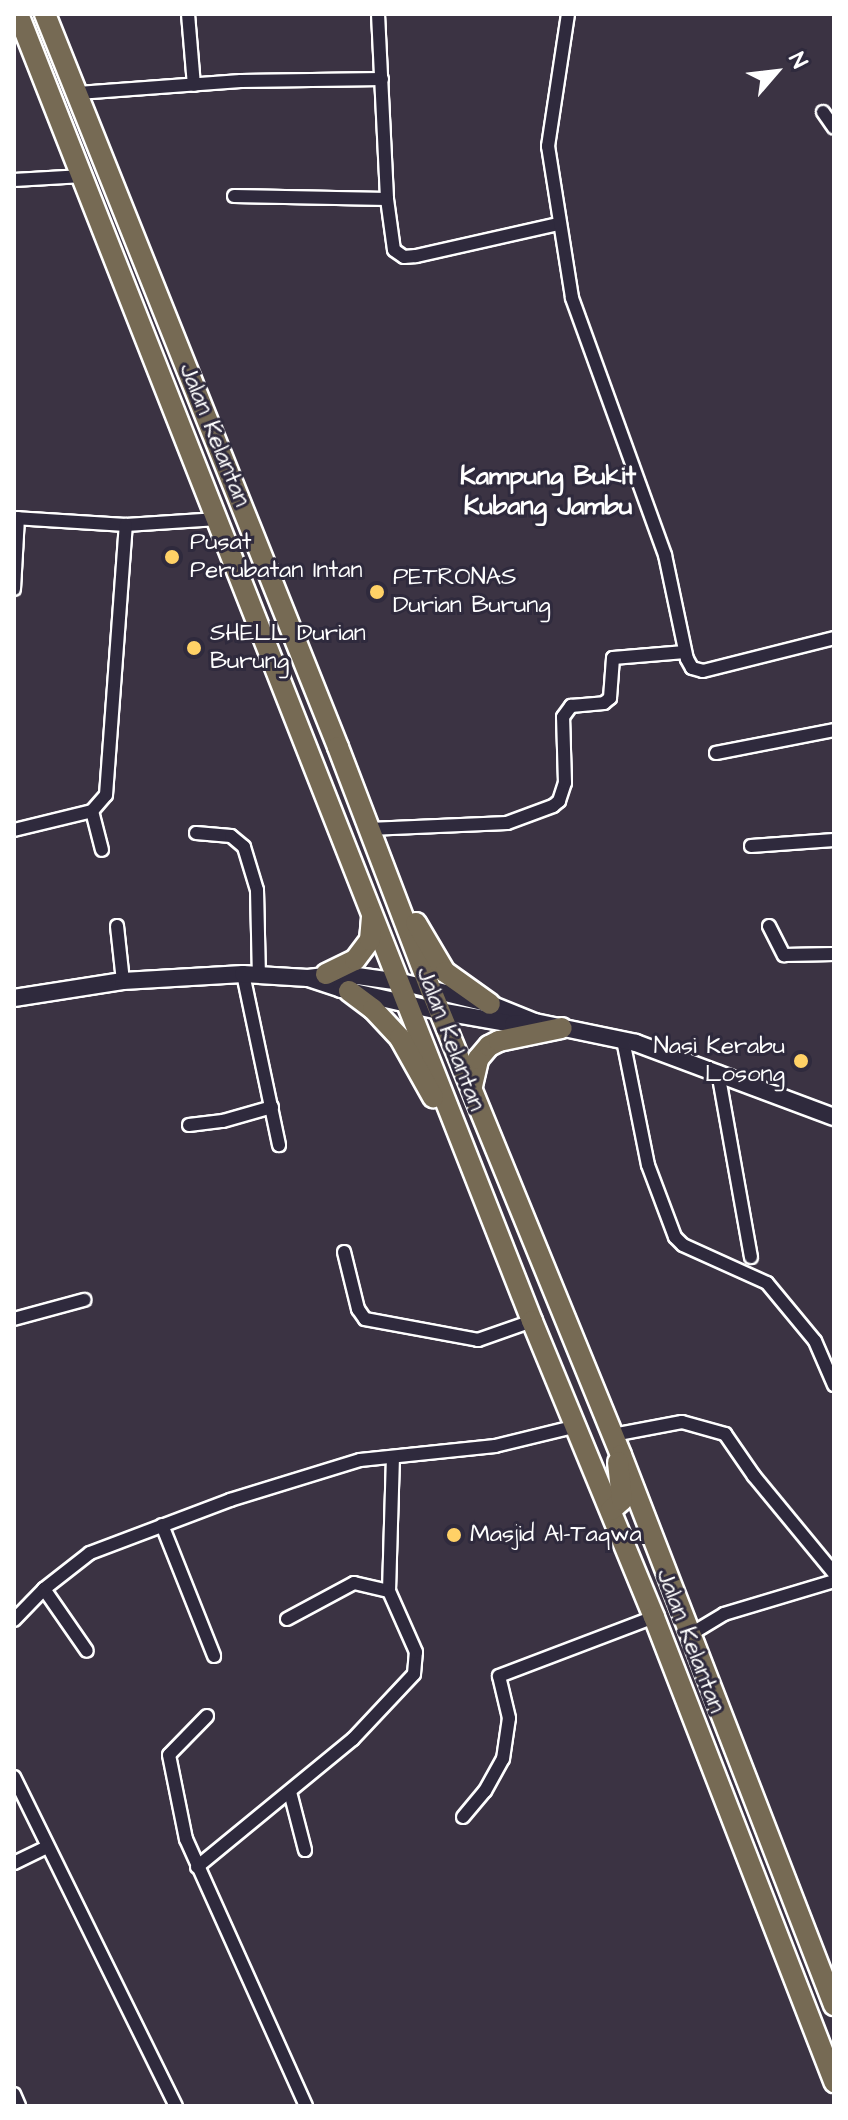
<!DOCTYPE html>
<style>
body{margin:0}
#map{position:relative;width:848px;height:2120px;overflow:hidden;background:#3b3343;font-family:"Architects Daughter",sans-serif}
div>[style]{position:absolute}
.roads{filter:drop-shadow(2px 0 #fff) drop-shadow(-2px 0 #fff) drop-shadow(0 2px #fff) drop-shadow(0 -2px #fff)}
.minor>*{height:12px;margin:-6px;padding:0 6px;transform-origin:6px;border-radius:6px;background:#2f2a3d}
.tertiary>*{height:16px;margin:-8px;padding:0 8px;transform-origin:8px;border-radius:8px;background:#2f2a3d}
.trunk>*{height:20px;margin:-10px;padding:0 10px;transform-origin:10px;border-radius:10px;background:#766a54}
.dots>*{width:22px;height:22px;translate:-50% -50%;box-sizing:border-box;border:4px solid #2f2a3d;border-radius:50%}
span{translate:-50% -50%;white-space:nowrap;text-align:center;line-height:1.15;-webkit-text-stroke:6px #2f2a3d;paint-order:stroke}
.street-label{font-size:24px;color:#fff}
.poi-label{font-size:24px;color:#fff}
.left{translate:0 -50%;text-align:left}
.right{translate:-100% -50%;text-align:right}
.neighbourhood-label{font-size:26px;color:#fff;font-weight:700}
.frame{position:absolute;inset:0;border:16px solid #fff;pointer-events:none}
.north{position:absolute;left:736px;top:32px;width:80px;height:80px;-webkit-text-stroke:6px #2f2a3d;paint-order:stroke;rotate:62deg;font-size:22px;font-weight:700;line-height:32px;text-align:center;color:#fff}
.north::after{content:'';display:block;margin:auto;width:28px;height:36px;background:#fff;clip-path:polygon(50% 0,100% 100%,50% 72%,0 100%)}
</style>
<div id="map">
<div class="roads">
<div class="minor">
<i style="left:188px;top:14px;width:71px;rotate:85.2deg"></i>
<i style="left:378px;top:14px;width:185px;rotate:87.2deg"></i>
<i style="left:387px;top:199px;width:51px;rotate:82.2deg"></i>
<i style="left:394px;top:250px;width:12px;rotate:35deg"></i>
<i style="left:404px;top:257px;width:12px;rotate:-5deg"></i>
<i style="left:416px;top:256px;width:146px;rotate:-12.7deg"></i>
<i style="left:568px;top:14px;width:134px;rotate:98.6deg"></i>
<i style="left:548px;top:146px;width:154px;rotate:81deg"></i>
<i style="left:572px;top:298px;width:273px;rotate:70.1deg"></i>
<i style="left:665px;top:555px;width:106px;rotate:78.1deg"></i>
<i style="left:687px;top:659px;width:10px;rotate:61deg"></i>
<i style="left:692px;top:668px;width:11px;rotate:15deg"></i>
<i style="left:703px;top:671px;width:135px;rotate:-14.1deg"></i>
<i style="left:78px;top:93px;width:163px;rotate:-4.2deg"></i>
<i style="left:241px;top:81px;width:141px;rotate:-0.8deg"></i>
<i style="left:823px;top:112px;width:19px;rotate:55deg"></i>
<i style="left:14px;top:180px;width:69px;rotate:-3.3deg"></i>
<i style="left:234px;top:196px;width:153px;rotate:1.1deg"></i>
<i style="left:14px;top:518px;width:112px;rotate:3.6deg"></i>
<i style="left:126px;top:525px;width:92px;rotate:-3.7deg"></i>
<i style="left:14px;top:589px;width:71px;rotate:-86.8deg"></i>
<i style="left:716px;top:753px;width:120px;rotate:-11deg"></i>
<i style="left:92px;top:811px;width:40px;rotate:75.6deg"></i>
<i style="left:369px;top:829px;width:138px;rotate:-2.5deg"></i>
<i style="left:507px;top:823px;width:49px;rotate:-20.3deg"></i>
<i style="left:553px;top:806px;width:8px;rotate:-40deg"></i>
<i style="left:559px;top:801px;width:19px;rotate:-72deg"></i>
<i style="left:565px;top:783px;width:66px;rotate:-91.7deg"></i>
<i style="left:563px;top:717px;width:14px;rotate:-54deg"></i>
<i style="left:571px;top:706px;width:33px;rotate:-5deg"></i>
<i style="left:604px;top:703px;width:8px;rotate:-40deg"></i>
<i style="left:610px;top:698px;width:40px;rotate:-85.7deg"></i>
<i style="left:613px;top:658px;width:72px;rotate:-4.8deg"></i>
<i style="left:14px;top:830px;width:80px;rotate:-13.7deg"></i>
<i style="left:92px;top:811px;width:21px;rotate:-49deg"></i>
<i style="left:106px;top:795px;width:271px;rotate:-85.8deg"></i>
<i style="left:196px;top:833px;width:35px;rotate:5deg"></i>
<i style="left:231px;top:836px;width:17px;rotate:40deg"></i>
<i style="left:244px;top:847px;width:45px;rotate:73.2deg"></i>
<i style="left:257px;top:890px;width:85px;rotate:88.7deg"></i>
<i style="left:751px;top:846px;width:83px;rotate:-4.1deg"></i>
<i style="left:117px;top:926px;width:55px;rotate:83.8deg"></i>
<i style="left:769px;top:926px;width:33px;rotate:63deg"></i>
<i style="left:784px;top:955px;width:50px;rotate:-1.1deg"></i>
<i style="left:243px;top:974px;width:175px;rotate:78.1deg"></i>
<i style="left:623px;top:1040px;width:127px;rotate:78.7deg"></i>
<i style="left:648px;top:1165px;width:77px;rotate:69.4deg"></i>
<i style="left:675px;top:1237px;width:11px;rotate:45deg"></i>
<i style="left:683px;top:1245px;width:92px;rotate:24.3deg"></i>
<i style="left:767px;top:1283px;width:75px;rotate:50.4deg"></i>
<i style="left:815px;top:1341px;width:48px;rotate:66.6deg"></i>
<i style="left:718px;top:1072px;width:188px;rotate:79.9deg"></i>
<i style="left:189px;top:1125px;width:34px;rotate:-7deg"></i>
<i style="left:223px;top:1121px;width:51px;rotate:-15.9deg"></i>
<i style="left:344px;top:1252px;width:59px;rotate:76.2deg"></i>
<i style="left:358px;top:1309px;width:12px;rotate:55deg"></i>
<i style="left:365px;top:1319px;width:115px;rotate:10.5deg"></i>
<i style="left:478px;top:1340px;width:57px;rotate:-19.4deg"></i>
<i style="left:14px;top:1319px;width:73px;rotate:-15.2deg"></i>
<i style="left:613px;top:1435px;width:70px;rotate:-10.7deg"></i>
<i style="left:682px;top:1422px;width:45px;rotate:15.6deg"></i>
<i style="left:725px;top:1434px;width:51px;rotate:55.4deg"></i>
<i style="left:754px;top:1476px;width:126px;rotate:50.5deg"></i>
<i style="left:162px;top:1525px;width:141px;rotate:68.3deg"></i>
<i style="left:44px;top:1589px;width:75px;rotate:55.3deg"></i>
<i style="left:287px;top:1619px;width:76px;rotate:-28.2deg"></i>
<i style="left:354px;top:1583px;width:36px;rotate:13deg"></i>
<i style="left:14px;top:1620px;width:43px;rotate:-45.9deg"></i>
<i style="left:44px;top:1589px;width:58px;rotate:-38deg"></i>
<i style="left:90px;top:1553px;width:150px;rotate:-20.7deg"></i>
<i style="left:230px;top:1500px;width:136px;rotate:-17.1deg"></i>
<i style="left:360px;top:1460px;width:136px;rotate:-5.9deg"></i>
<i style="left:495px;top:1446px;width:84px;rotate:-13.7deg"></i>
<i style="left:691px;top:1634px;width:39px;rotate:-31deg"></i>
<i style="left:724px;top:1614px;width:115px;rotate:-16.7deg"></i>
<i style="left:207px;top:1716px;width:54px;rotate:134.3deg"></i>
<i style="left:169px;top:1755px;width:86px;rotate:78.6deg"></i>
<i style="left:186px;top:1839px;width:293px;rotate:65.8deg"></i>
<i style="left:14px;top:1777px;width:367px;rotate:63.8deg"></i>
<i style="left:290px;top:1792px;width:60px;rotate:75.5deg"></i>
<i style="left:463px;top:1817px;width:34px;rotate:-50deg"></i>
<i style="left:485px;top:1791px;width:37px;rotate:-61deg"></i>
<i style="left:503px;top:1759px;width:41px;rotate:-81.7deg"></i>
<i style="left:509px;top:1718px;width:43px;rotate:-103.4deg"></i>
<i style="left:499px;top:1676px;width:166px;rotate:-20.8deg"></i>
<i style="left:14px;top:1863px;width:37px;rotate:-26deg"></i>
<i style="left:197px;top:1867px;width:202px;rotate:-39.4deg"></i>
<i style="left:353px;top:1739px;width:89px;rotate:-46.8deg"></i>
<i style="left:414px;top:1674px;width:22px;rotate:-85deg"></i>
<i style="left:416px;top:1652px;width:67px;rotate:-113.9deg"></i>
<i style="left:389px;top:1591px;width:133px;rotate:-88.3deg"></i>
<i style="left:14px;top:2094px;width:13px;rotate:67deg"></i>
</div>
<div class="tertiary">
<i style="left:308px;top:978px;width:35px;rotate:-7deg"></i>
<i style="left:343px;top:974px;width:59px;rotate:7.9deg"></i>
<i style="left:401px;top:982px;width:92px;rotate:13.9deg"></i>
<i style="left:490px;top:1004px;width:48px;rotate:21.8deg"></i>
<i style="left:535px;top:1022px;width:103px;rotate:11.7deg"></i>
<i style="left:636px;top:1043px;width:211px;rotate:20.5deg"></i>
<i style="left:14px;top:998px;width:110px;rotate:-8.9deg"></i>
<i style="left:123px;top:981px;width:120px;rotate:-3.3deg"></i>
<i style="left:243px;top:974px;width:65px;rotate:3.5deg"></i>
<i style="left:308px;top:978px;width:35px;rotate:18deg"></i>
<i style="left:341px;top:989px;width:100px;rotate:12.7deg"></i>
<i style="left:439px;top:1011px;width:75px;rotate:10deg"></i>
<i style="left:513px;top:1024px;width:21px;rotate:-5deg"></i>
</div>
<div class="trunk">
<i style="left:18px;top:14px;width:1404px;rotate:68.53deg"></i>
<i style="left:532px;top:1321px;width:320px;rotate:67.6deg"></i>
<i style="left:654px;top:1617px;width:499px;rotate:68.8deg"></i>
<i style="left:45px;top:14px;width:789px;rotate:68.21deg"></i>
<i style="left:338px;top:747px;width:260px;rotate:69.1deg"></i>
<i style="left:431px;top:990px;width:502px;rotate:67.77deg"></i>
<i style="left:621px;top:1455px;width:590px;rotate:68.83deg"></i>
<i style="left:416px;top:923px;width:57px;rotate:59.4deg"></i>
<i style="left:445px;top:972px;width:55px;rotate:35.4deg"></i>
<i style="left:326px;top:974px;width:32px;rotate:-26deg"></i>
<i style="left:355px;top:960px;width:25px;rotate:-53deg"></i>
<i style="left:370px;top:940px;width:23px;rotate:-85deg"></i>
<i style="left:349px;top:991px;width:30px;rotate:37deg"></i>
<i style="left:373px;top:1009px;width:40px;rotate:47deg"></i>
<i style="left:400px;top:1038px;width:68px;rotate:60.8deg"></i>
<i style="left:472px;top:1086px;width:28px;rotate:-77deg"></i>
<i style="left:478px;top:1059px;width:17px;rotate:-50deg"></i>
<i style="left:489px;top:1046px;width:11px;rotate:-27deg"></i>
<i style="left:499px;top:1041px;width:64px;rotate:-11.7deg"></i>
<i style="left:611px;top:1510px;width:15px;rotate:-42deg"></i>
<i style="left:622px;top:1500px;width:38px;rotate:-96deg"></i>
</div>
</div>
<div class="dots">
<i style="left:172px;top:557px;background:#ffd166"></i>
<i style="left:377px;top:592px;background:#ffd166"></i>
<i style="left:194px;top:648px;background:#ffd166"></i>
<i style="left:801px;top:1061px;background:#ffd166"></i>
<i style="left:454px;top:1535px;background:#ffd166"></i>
</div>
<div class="street-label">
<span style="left:214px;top:435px;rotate:68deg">Jalan Kelantan</span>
<span style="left:450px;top:1039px;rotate:69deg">Jalan Kelantan</span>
<span style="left:690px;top:1641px;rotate:69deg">Jalan Kelantan</span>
</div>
<div class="poi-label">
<span class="left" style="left:190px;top:557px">Pusat<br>Perubatan Intan</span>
<span class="left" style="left:393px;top:592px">PETRONAS<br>Durian Burung</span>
<span class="left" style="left:210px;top:648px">SHELL Durian<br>Burung</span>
<span class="right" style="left:785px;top:1061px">Nasi Kerabu<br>Losong</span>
<span class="left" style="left:470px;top:1535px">Masjid Al-Taqwa</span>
</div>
<div class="neighbourhood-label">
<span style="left:548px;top:492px">Kampung Bukit<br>Kubang Jambu</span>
</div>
<div class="frame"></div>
<div class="north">N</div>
</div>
